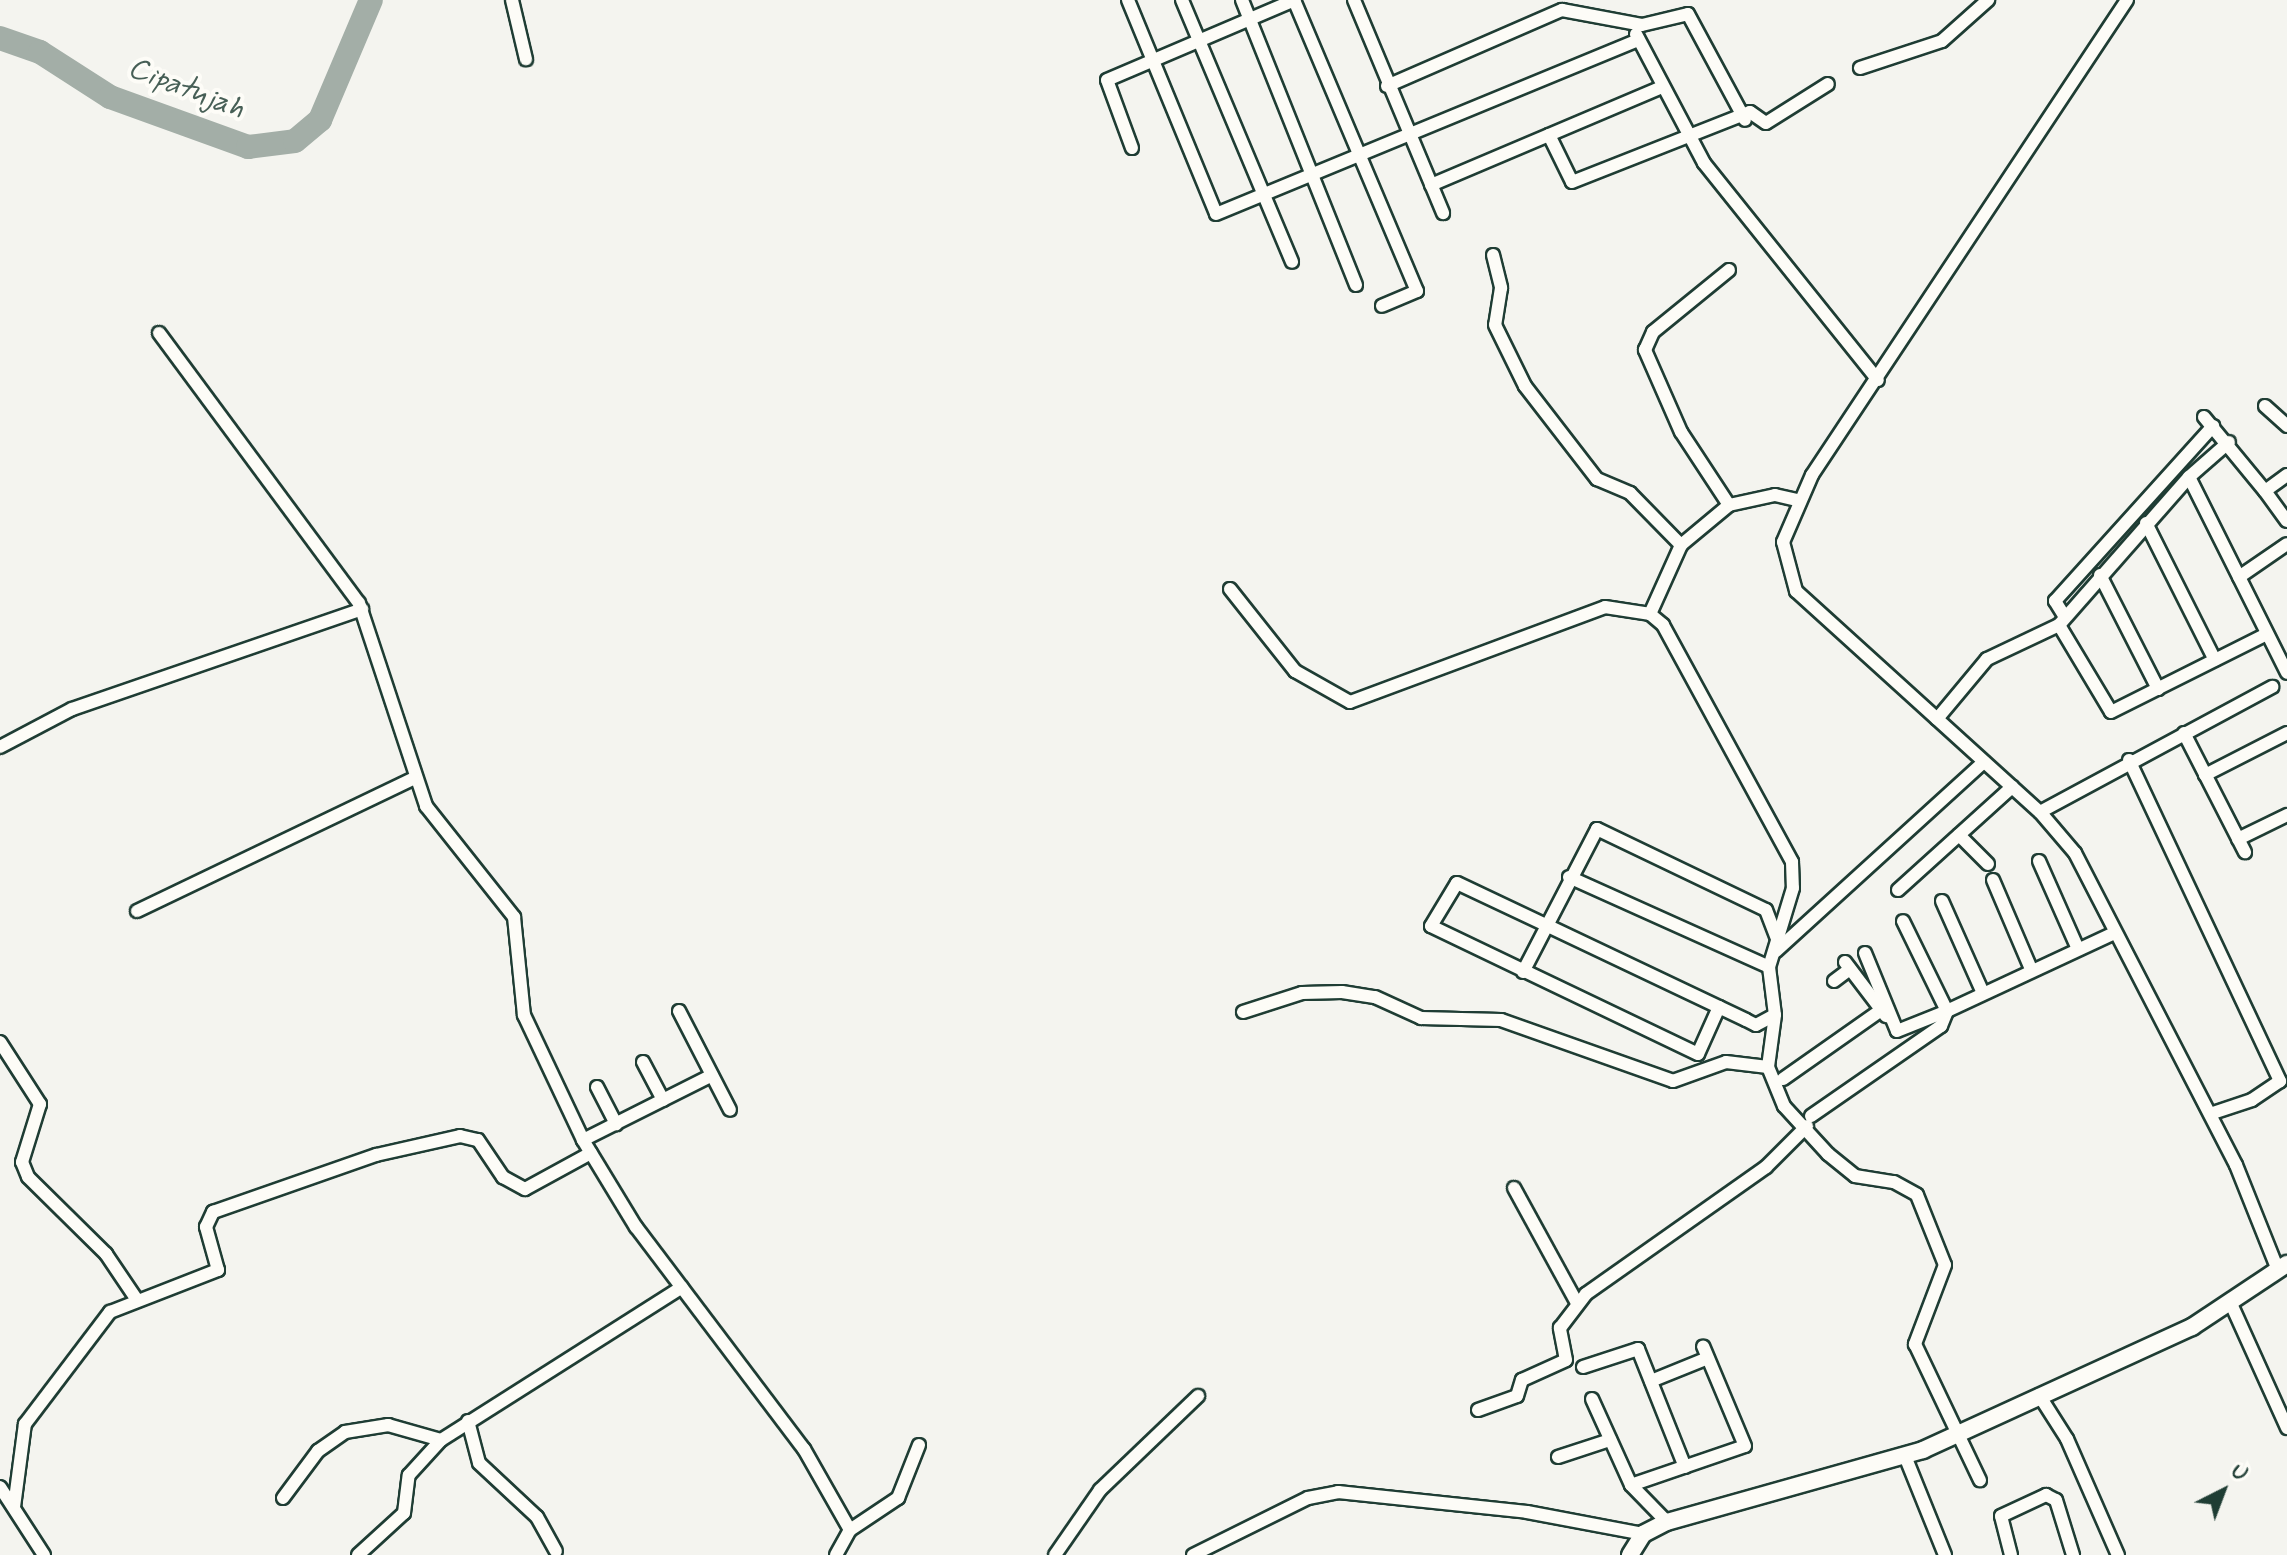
<!DOCTYPE html>
<style>
body{margin:0}
#map{position:relative;width:2287px;height:1555px;overflow:hidden;background:#f4f4ef;font-family:Mynerve,sans-serif}
div>[style]{position:absolute}
.river>*{height:24px;margin:-12px;padding:0 12px;transform-origin:12px;border-radius:12px;background:#a3aea7}
.roads{filter:drop-shadow(2px 0 #1f3d34) drop-shadow(-2px 0 #1f3d34) drop-shadow(0 2px #1f3d34) drop-shadow(0 -2px #1f3d34)}
.minor>*{height:12px;margin:-6px;padding:0 6px;transform-origin:6px;border-radius:6px;background:#fdfcf7}
.tertiary>*{height:16px;margin:-8px;padding:0 8px;transform-origin:8px;border-radius:8px;background:#fdfcf7}
span{translate:-50% -50%;white-space:nowrap;text-align:center;line-height:1.15;-webkit-text-stroke:8px #fdfcf7;paint-order:stroke}
.water-label{font-size:30px;color:#475f56;font-style:italic}
.north{position:absolute;left:2183px;top:1451px;width:80px;height:80px;-webkit-text-stroke:6px #fdfcf7;paint-order:stroke;rotate:42deg;font-size:22px;font-weight:700;line-height:32px;text-align:center;color:#1f3d34}
.north::after{content:'';display:block;margin:auto;width:28px;height:36px;background:#1f3d34;clip-path:polygon(50% 0,100% 100%,50% 72%,0 100%)}
</style>
<div id="map">
<div class="river">
<i style="left:0;top:38px;width:42px;rotate:19.3deg"></i>
<i style="left:40px;top:52px;width:83px;rotate:32.7deg"></i>
<i style="left:110px;top:97px;width:147px;rotate:19.9deg"></i>
<i style="left:248px;top:147px;width:47px;rotate:-7.3deg"></i>
<i style="left:295px;top:141px;width:33px;rotate:-40deg"></i>
<i style="left:320px;top:120px;width:130px;rotate:-67deg"></i>
</div>
<div class="roads">
<div class="minor">
<i style="left:512px;top:0;width:61px;rotate:76.7deg"></i>
<i style="left:1128px;top:0;width:231px;rotate:67.6deg"></i>
<i style="left:1216px;top:214px;width:456px;rotate:-22.4deg"></i>
<i style="left:1182px;top:0;width:284px;rotate:67.2deg"></i>
<i style="left:1242px;top:0;width:307px;rotate:68.2deg"></i>
<i style="left:1294px;top:0;width:316px;rotate:67.1deg"></i>
<i style="left:1417px;top:291px;width:38px;rotate:157deg"></i>
<i style="left:1354px;top:0;width:231px;rotate:67.3deg"></i>
<i style="left:2127px;top:0;width:570px;rotate:123.55deg"></i>
<i style="left:1812px;top:475px;width:73px;rotate:113.4deg"></i>
<i style="left:1783px;top:542px;width:51px;rotate:75.1deg"></i>
<i style="left:1796px;top:591px;width:329px;rotate:42.2deg"></i>
<i style="left:2040px;top:812px;width:54px;rotate:49.5deg"></i>
<i style="left:2075px;top:853px;width:351px;rotate:62.7deg"></i>
<i style="left:2236px;top:1165px;width:113px;rotate:68.2deg"></i>
<i style="left:1636px;top:34px;width:146px;rotate:62.2deg"></i>
<i style="left:1704px;top:163px;width:278px;rotate:51.3deg"></i>
<i style="left:1860px;top:68px;width:86px;rotate:-18.2deg"></i>
<i style="left:1942px;top:41px;width:62px;rotate:-41.7deg"></i>
<i style="left:1387px;top:86px;width:191px;rotate:-23.5deg"></i>
<i style="left:1562px;top:10px;width:81px;rotate:10.6deg"></i>
<i style="left:1642px;top:25px;width:47px;rotate:-13.4deg"></i>
<i style="left:1688px;top:14px;width:120px;rotate:61.7deg"></i>
<i style="left:1549px;top:135px;width:52px;rotate:63.9deg"></i>
<i style="left:1572px;top:182px;width:191px;rotate:-21.5deg"></i>
<i style="left:1750px;top:112px;width:19px;rotate:35deg"></i>
<i style="left:1766px;top:123px;width:73px;rotate:-32.2deg"></i>
<i style="left:1132px;top:148px;width:72px;rotate:-110.2deg"></i>
<i style="left:1107px;top:80px;width:204px;rotate:-23.1deg"></i>
<i style="left:1431px;top:185px;width:251px;rotate:-23deg"></i>
<i style="left:1493px;top:255px;width:34px;rotate:76deg"></i>
<i style="left:1501px;top:288px;width:37px;rotate:99deg"></i>
<i style="left:1495px;top:325px;width:68px;rotate:63.8deg"></i>
<i style="left:1525px;top:386px;width:118px;rotate:52.3deg"></i>
<i style="left:1597px;top:479px;width:36px;rotate:23deg"></i>
<i style="left:1630px;top:493px;width:73px;rotate:45.6deg"></i>
<i style="left:159px;top:333px;width:336px;rotate:53.5deg"></i>
<i style="left:359px;top:603px;width:214px;rotate:71.7deg"></i>
<i style="left:426px;top:806px;width:142px;rotate:51.6deg"></i>
<i style="left:514px;top:917px;width:99px;rotate:84.2deg"></i>
<i style="left:524px;top:1015px;width:138px;rotate:64.7deg"></i>
<i style="left:583px;top:1140px;width:102px;rotate:58.7deg"></i>
<i style="left:636px;top:1227px;width:278px;rotate:52.9deg"></i>
<i style="left:804px;top:1449px;width:93px;rotate:60.4deg"></i>
<i style="left:2265px;top:406px;width:30px;rotate:42deg"></i>
<i style="left:2204px;top:417px;width:96px;rotate:50.5deg"></i>
<i style="left:2265px;top:491px;width:27px;rotate:-36deg"></i>
<i style="left:2189px;top:477px;width:219px;rotate:63.4deg"></i>
<i style="left:2265px;top:491px;width:37px;rotate:54deg"></i>
<i style="left:1729px;top:505px;width:87px;rotate:-123.3deg"></i>
<i style="left:1681px;top:432px;width:90px;rotate:-113.7deg"></i>
<i style="left:1645px;top:350px;width:20px;rotate:-66deg"></i>
<i style="left:1653px;top:332px;width:98px;rotate:-39.2deg"></i>
<i style="left:2146px;top:523px;width:153px;rotate:63.3deg"></i>
<i style="left:2100px;top:575px;width:128px;rotate:63deg"></i>
<i style="left:2239px;top:577px;width:58px;rotate:-34.5deg"></i>
<i style="left:1230px;top:589px;width:105px;rotate:51.6deg"></i>
<i style="left:1295px;top:671px;width:63px;rotate:29.4deg"></i>
<i style="left:1350px;top:702px;width:272px;rotate:-20.4deg"></i>
<i style="left:1605px;top:607px;width:46px;rotate:8.8deg"></i>
<i style="left:1650px;top:614px;width:17px;rotate:40deg"></i>
<i style="left:1663px;top:625px;width:270px;rotate:61.4deg"></i>
<i style="left:1792px;top:862px;width:26px;rotate:88deg"></i>
<i style="left:1793px;top:888px;width:83px;rotate:106.9deg"></i>
<i style="left:1769px;top:967px;width:48px;rotate:82.9deg"></i>
<i style="left:1775px;top:1015px;width:52px;rotate:97.7deg"></i>
<i style="left:1768px;top:1067px;width:42px;rotate:67.7deg"></i>
<i style="left:1784px;top:1106px;width:65px;rotate:47.5deg"></i>
<i style="left:1828px;top:1154px;width:35px;rotate:39deg"></i>
<i style="left:1855px;top:1176px;width:39px;rotate:9deg"></i>
<i style="left:1894px;top:1182px;width:26px;rotate:29deg"></i>
<i style="left:1917px;top:1195px;width:75px;rotate:68.2deg"></i>
<i style="left:1945px;top:1265px;width:85px;rotate:110.8deg"></i>
<i style="left:1915px;top:1344px;width:151px;rotate:64.5deg"></i>
<i style="left:1650px;top:614px;width:76px;rotate:-65.8deg"></i>
<i style="left:1681px;top:545px;width:62px;rotate:-39.8deg"></i>
<i style="left:1729px;top:505px;width:47px;rotate:-12.3deg"></i>
<i style="left:1775px;top:495px;width:23px;rotate:13deg"></i>
<i style="left:2065px;top:617px;width:19px;rotate:-122deg"></i>
<i style="left:2055px;top:601px;width:236px;rotate:-47.9deg"></i>
<i style="left:2059px;top:625px;width:101px;rotate:59.1deg"></i>
<i style="left:2111px;top:712px;width:174px;rotate:-26.6deg"></i>
<i style="left:1937px;top:719px;width:78px;rotate:-50.2deg"></i>
<i style="left:1987px;top:659px;width:80px;rotate:-25.3deg"></i>
<i style="left:2059px;top:625px;width:197px;rotate:-48.7deg"></i>
<i style="left:2189px;top:477px;width:53px;rotate:-41.2deg"></i>
<i style="left:2184px;top:733px;width:134px;rotate:62.9deg"></i>
<i style="left:0;top:747px;width:81px;rotate:-27.8deg"></i>
<i style="left:72px;top:709px;width:307px;rotate:-19deg"></i>
<i style="left:2129px;top:760px;width:355px;rotate:64.8deg"></i>
<i style="left:2280px;top:1081px;width:34px;rotate:146deg"></i>
<i style="left:2252px;top:1100px;width:44px;rotate:161.6deg"></i>
<i style="left:2205px;top:775px;width:92px;rotate:-27.1deg"></i>
<i style="left:2040px;top:812px;width:264px;rotate:-28.3deg"></i>
<i style="left:1959px;top:835px;width:41px;rotate:45deg"></i>
<i style="left:2238px;top:839px;width:55px;rotate:-26.1deg"></i>
<i style="left:2039px;top:861px;width:96px;rotate:66.1deg"></i>
<i style="left:1569px;top:877px;width:219px;rotate:24.2deg"></i>
<i style="left:1993px;top:880px;width:97px;rotate:66.9deg"></i>
<i style="left:1898px;top:890px;width:154px;rotate:-42.1deg"></i>
<i style="left:1942px;top:901px;width:101px;rotate:66deg"></i>
<i style="left:137px;top:911px;width:307px;rotate:-25.6deg"></i>
<i style="left:1776px;top:951px;width:281px;rotate:-42.3deg"></i>
<i style="left:1865px;top:953px;width:84px;rotate:67.7deg"></i>
<i style="left:1897px;top:1031px;width:54px;rotate:-21.8deg"></i>
<i style="left:1947px;top:1011px;width:100px;rotate:-116.1deg"></i>
<i style="left:1845px;top:962px;width:68px;rotate:52.8deg"></i>
<i style="left:1523px;top:972px;width:161px;rotate:-62.6deg"></i>
<i style="left:1597px;top:829px;width:187px;rotate:25.6deg"></i>
<i style="left:1766px;top:910px;width:34px;rotate:69deg"></i>
<i style="left:1834px;top:981px;width:20px;rotate:-37deg"></i>
<i style="left:1719px;top:1007px;width:51px;rotate:114.1deg"></i>
<i style="left:1698px;top:1054px;width:296px;rotate:-154.4deg"></i>
<i style="left:1431px;top:926px;width:50px;rotate:-58.8deg"></i>
<i style="left:1457px;top:883px;width:98px;rotate:25.3deg"></i>
<i style="left:1546px;top:925px;width:221px;rotate:25.4deg"></i>
<i style="left:1746px;top:1020px;width:11px;rotate:27deg"></i>
<i style="left:1756px;top:1025px;width:21px;rotate:-28deg"></i>
<i style="left:679px;top:1011px;width:111px;rotate:62.7deg"></i>
<i style="left:1243px;top:1012px;width:62px;rotate:-17.9deg"></i>
<i style="left:1302px;top:993px;width:40px;rotate:-1.4deg"></i>
<i style="left:1342px;top:992px;width:33px;rotate:9deg"></i>
<i style="left:1375px;top:997px;width:51px;rotate:24.5deg"></i>
<i style="left:1421px;top:1018px;width:80px;rotate:1.4deg"></i>
<i style="left:1501px;top:1020px;width:182px;rotate:19.5deg"></i>
<i style="left:1673px;top:1081px;width:56px;rotate:-19.7deg"></i>
<i style="left:1726px;top:1062px;width:42px;rotate:6.8deg"></i>
<i style="left:0;top:1042px;width:74px;rotate:57.2deg"></i>
<i style="left:40px;top:1104px;width:61px;rotate:107.2deg"></i>
<i style="left:22px;top:1162px;width:16px;rotate:68deg"></i>
<i style="left:28px;top:1177px;width:110px;rotate:44.6deg"></i>
<i style="left:106px;top:1254px;width:52px;rotate:56deg"></i>
<i style="left:643px;top:1062px;width:43px;rotate:62.2deg"></i>
<i style="left:1783px;top:1079px;width:120px;rotate:-35.1deg"></i>
<i style="left:597px;top:1087px;width:42px;rotate:62.8deg"></i>
<i style="left:1811px;top:1116px;width:158px;rotate:-34.7deg"></i>
<i style="left:1941px;top:1026px;width:16px;rotate:-68deg"></i>
<i style="left:1947px;top:1011px;width:184px;rotate:-25deg"></i>
<i style="left:583px;top:1140px;width:144px;rotate:-26.7deg"></i>
<i style="left:1514px;top:1188px;width:131px;rotate:61.3deg"></i>
<i style="left:2232px;top:1306px;width:134px;rotate:65.7deg"></i>
<i style="left:1583px;top:1367px;width:58px;rotate:-18.1deg"></i>
<i style="left:1638px;top:1349px;width:127px;rotate:68.3deg"></i>
<i style="left:1651px;top:1381px;width:61px;rotate:-22deg"></i>
<i style="left:2039px;top:1395px;width:52px;rotate:57.5deg"></i>
<i style="left:2067px;top:1439px;width:127px;rotate:66.3deg"></i>
<i style="left:1592px;top:1399px;width:94px;rotate:65.6deg"></i>
<i style="left:1631px;top:1485px;width:52px;rotate:45.8deg"></i>
<i style="left:1478px;top:1410px;width:41px;rotate:-19.7deg"></i>
<i style="left:1517px;top:1396px;width:17px;rotate:-73deg"></i>
<i style="left:1522px;top:1380px;width:48px;rotate:-24.4deg"></i>
<i style="left:1566px;top:1360px;width:33px;rotate:-101deg"></i>
<i style="left:1560px;top:1328px;width:43px;rotate:-52.6deg"></i>
<i style="left:1586px;top:1294px;width:220px;rotate:-35.2deg"></i>
<i style="left:1766px;top:1167px;width:58px;rotate:-45deg"></i>
<i style="left:468px;top:1421px;width:43px;rotate:75.3deg"></i>
<i style="left:479px;top:1463px;width:79px;rotate:43deg"></i>
<i style="left:537px;top:1517px;width:39px;rotate:61deg"></i>
<i style="left:1905px;top:1456px;width:107px;rotate:68deg"></i>
<i style="left:1558px;top:1457px;width:55px;rotate:-18.1deg"></i>
<i style="left:1631px;top:1485px;width:120px;rotate:-18.9deg"></i>
<i style="left:1745px;top:1446px;width:108px;rotate:-112.8deg"></i>
<i style="left:0;top:1487px;width:81px;rotate:57.1deg"></i>
<i style="left:283px;top:1498px;width:59px;rotate:-53.3deg"></i>
<i style="left:318px;top:1451px;width:33px;rotate:-35deg"></i>
<i style="left:345px;top:1432px;width:44px;rotate:-9.2deg"></i>
<i style="left:388px;top:1425px;width:55px;rotate:15.8deg"></i>
<i style="left:14px;top:1507px;width:84px;rotate:-82.5deg"></i>
<i style="left:25px;top:1424px;width:141px;rotate:-52.8deg"></i>
<i style="left:110px;top:1312px;width:116px;rotate:-21.3deg"></i>
<i style="left:218px;top:1270px;width:45px;rotate:-105.6deg"></i>
<i style="left:206px;top:1227px;width:17px;rotate:-65deg"></i>
<i style="left:213px;top:1212px;width:173px;rotate:-19.3deg"></i>
<i style="left:376px;top:1155px;width:86px;rotate:-12.7deg"></i>
<i style="left:460px;top:1136px;width:18px;rotate:13deg"></i>
<i style="left:478px;top:1140px;width:45px;rotate:56deg"></i>
<i style="left:503px;top:1177px;width:25px;rotate:29deg"></i>
<i style="left:525px;top:1189px;width:75px;rotate:-28.6deg"></i>
<i style="left:358px;top:1555px;width:62px;rotate:-42.4deg"></i>
<i style="left:404px;top:1513px;width:38px;rotate:-83deg"></i>
<i style="left:409px;top:1475px;width:47px;rotate:-47.6deg"></i>
<i style="left:441px;top:1440px;width:285px;rotate:-32.4deg"></i>
<i style="left:836px;top:1555px;width:29px;rotate:-61deg"></i>
<i style="left:850px;top:1530px;width:58px;rotate:-33.7deg"></i>
<i style="left:898px;top:1498px;width:57px;rotate:-68.4deg"></i>
<i style="left:1055px;top:1555px;width:79px;rotate:-55.3deg"></i>
<i style="left:1100px;top:1490px;width:136px;rotate:-43.8deg"></i>
<i style="left:1193px;top:1555px;width:128px;rotate:-26.4deg"></i>
<i style="left:1308px;top:1498px;width:31px;rotate:-11deg"></i>
<i style="left:1338px;top:1492px;width:190px;rotate:6deg"></i>
<i style="left:1527px;top:1512px;width:118px;rotate:10.7deg"></i>
<i style="left:2011px;top:1555px;width:40px;rotate:-104.4deg"></i>
<i style="left:2001px;top:1516px;width:50px;rotate:-25deg"></i>
<i style="left:2046px;top:1495px;width:11px;rotate:27deg"></i>
<i style="left:2056px;top:1500px;width:58px;rotate:72.8deg"></i>
</div>
<div class="tertiary">
<i style="left:1630px;top:1555px;width:25px;rotate:-58deg"></i>
<i style="left:1643px;top:1534px;width:27px;rotate:-27deg"></i>
<i style="left:1667px;top:1522px;width:266px;rotate:-15.7deg"></i>
<i style="left:1923px;top:1450px;width:296px;rotate:-24.6deg"></i>
<i style="left:2192px;top:1327px;width:114px;rotate:-33.6deg"></i>
</div>
</div>
<div class="water-label">
<span style="left:186px;top:89px;rotate:21deg">Cipatujah</span>
</div>
<div class="north">U</div>
</div>
